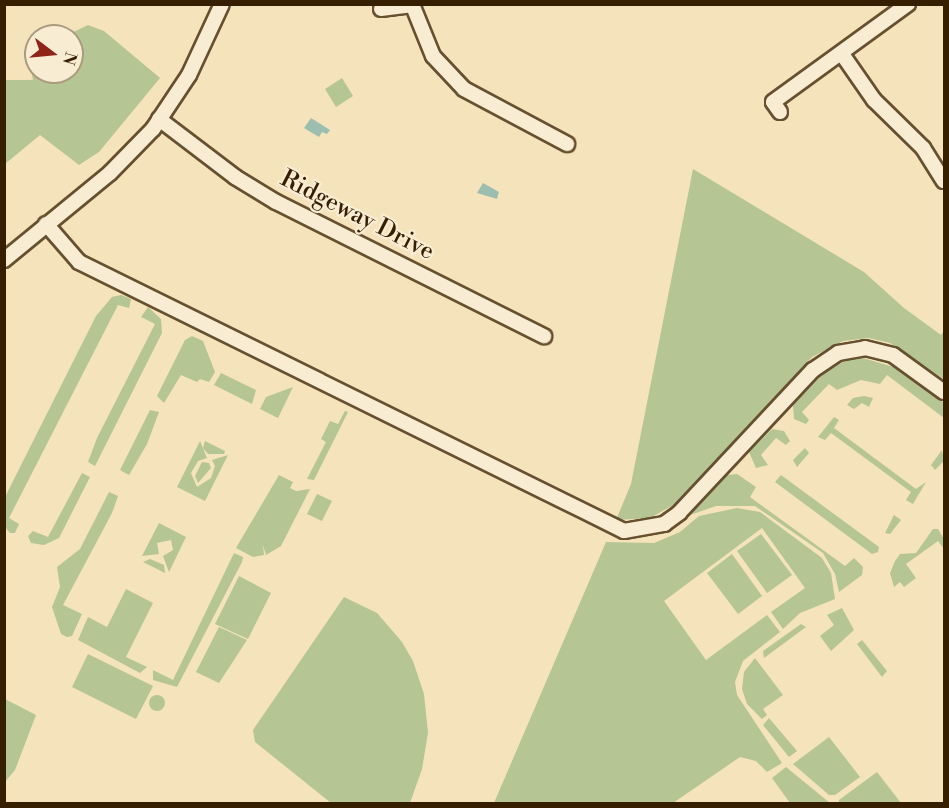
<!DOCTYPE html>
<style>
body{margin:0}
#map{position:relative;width:949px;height:808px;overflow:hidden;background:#f5e3bb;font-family:"Libre Bodoni",serif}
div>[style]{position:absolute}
.green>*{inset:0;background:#b6c594}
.round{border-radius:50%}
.water>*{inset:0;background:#9cbeb0}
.roads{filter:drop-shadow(2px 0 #66502f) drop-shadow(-2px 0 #66502f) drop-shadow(0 2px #66502f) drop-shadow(0 -2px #66502f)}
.street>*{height:14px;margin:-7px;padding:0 7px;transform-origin:7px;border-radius:7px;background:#f8edd3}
span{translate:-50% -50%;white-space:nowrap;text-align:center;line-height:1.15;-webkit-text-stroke:4.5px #f8edd3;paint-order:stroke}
.street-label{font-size:24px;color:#361f00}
.frame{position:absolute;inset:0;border:6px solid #361f00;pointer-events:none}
.north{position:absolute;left:24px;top:24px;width:60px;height:60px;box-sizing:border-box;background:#f8edd3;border:2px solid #aa9b7f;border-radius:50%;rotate:106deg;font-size:16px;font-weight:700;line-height:24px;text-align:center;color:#361f00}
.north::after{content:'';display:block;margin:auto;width:21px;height:27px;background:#8f2418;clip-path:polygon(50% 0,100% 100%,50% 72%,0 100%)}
</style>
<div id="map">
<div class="green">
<i style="clip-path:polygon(88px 25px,104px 31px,160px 78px,99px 152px,79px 165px,40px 135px,5px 164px,5px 80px,33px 80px,28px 54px,36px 50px,36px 72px,72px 72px,72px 36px,65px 36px)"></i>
<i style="clip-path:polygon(342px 78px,353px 96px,336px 107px,325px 89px)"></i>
<i style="clip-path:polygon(693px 169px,864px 272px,904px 308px,941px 335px,944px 331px,944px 379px,890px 343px,869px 338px,843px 341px,812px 357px,675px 504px,650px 518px,616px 520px,631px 484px)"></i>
<i style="clip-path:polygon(121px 295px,131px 299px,129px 308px,118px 305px,9px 518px,19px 524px,15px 533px,10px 533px,5px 527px,5px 497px,96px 316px,112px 297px)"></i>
<i style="clip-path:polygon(148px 307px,161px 319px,162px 333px,95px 466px,88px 462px,97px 438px,155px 324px,141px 317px)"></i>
<i style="clip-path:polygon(192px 336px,203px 341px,215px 372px,209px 382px,200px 379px,197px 382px,181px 375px,164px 403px,157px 396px,185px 340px)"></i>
<i style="clip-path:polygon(863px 358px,897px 368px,944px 403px,944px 418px,887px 375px,880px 384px,861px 380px,837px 390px,829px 384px,802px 412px,809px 420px,806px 424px,794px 419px,793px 405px,823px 374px,845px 361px)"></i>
<i style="clip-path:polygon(221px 373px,256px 390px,252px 404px,214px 385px)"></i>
<i style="clip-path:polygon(293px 387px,278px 418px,260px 409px,266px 397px)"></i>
<i style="clip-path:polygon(864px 396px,873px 398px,869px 407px,862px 403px,854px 409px,847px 405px,853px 398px)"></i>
<i style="clip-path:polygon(150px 410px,159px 412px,147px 444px,129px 475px,120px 470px)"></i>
<i style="clip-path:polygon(345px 411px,348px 412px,314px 480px,307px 479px,326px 442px,321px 439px,330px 421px,338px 424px)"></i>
<i style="clip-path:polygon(834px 417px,839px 420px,834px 428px,916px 489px,926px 482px,913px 504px,906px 500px,911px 492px,831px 433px,825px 440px,818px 437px)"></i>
<i style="clip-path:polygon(772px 429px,784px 431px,790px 441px,786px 445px,776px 438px,761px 455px,768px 465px,756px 468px,749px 452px)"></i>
<i style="clip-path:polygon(200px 441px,207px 458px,198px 461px,191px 473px,197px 487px,211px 478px,215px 466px,212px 460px,228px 455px,205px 501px,177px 487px)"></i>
<i style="clip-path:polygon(205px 441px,225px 451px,224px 454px,208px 454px,203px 448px)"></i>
<i style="clip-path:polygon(805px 448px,809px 453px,797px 467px,793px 460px)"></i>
<i style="clip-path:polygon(942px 450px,944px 461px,935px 470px,931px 465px)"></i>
<i style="clip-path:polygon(202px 462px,209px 463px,211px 468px,198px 483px,195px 476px)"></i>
<i style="clip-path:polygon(82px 473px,90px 477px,59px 538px,44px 545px,31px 543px,28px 536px,33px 531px,48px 537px)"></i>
<i style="clip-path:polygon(737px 474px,756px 487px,750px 497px,845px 566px,854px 558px,863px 567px,862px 575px,839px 592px,835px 574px,823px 553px,755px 506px,716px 506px,690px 515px,727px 475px)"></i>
<i style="clip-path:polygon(279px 475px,293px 482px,290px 488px,296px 491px,310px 489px,281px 546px,266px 555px,263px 545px,264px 555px,253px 557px,236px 548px)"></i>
<i style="clip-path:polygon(781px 475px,879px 547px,878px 552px,872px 554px,775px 482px)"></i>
<i style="clip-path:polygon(109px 492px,118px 496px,112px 513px,63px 605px,82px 614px,72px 636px,67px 637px,61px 634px,52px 607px,60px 587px,57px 567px,80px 549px)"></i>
<i style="clip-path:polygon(317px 494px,332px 501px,322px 521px,307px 514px)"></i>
<i style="clip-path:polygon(737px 508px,760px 512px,822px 558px,831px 573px,835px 599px,800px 613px,783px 629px,771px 612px,805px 588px,762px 528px,664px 601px,706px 660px,767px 615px,780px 632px,743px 661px,735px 682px,737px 695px,782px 763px,767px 772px,756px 761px,740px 757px,673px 803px,494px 803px,606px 542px,654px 543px,680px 532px,699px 516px)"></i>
<i style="clip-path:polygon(894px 515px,901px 520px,890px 534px,885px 533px)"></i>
<i style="clip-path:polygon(159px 523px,186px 537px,169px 572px,163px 556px,173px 550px,171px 540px,157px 543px,159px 554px,142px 556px)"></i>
<i style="clip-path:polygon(933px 529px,938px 529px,944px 539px,944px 549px,938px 541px,906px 564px,916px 578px,904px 587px,900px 582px,894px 587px,890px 573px,895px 561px,900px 554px,916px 553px)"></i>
<i style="clip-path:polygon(761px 534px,792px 575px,767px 593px,737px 551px)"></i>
<i style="clip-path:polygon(234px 553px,243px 557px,242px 562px,177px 687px,153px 680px,153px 670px,173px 680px)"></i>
<i style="clip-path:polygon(732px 554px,762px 596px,738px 614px,707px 573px)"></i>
<i style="clip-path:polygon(150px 559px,164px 565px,165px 573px,143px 562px)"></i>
<i style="clip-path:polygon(239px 576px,271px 593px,248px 639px,215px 624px)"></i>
<i style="clip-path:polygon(126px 589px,153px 603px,126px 657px,147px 667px,140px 673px,78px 640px,88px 617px,107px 627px)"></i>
<i style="clip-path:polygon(344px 597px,377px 613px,402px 642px,413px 661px,424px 694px,428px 733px,422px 769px,410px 803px,331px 803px,255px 742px,253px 730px)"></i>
<i style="clip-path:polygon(842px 608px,854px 630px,831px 651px,820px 636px,834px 625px,827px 615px)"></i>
<i style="clip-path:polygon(801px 624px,806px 627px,764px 658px,763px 651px)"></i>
<i style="clip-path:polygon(219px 627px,247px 640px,219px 683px,196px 672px)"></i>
<i style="clip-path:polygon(862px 640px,887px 671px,882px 677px,857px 644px)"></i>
<i style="clip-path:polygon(88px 654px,153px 686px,136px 719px,72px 687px)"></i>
<i style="clip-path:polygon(755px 658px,783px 695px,763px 709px,767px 715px,762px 719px,747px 704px,742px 689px,744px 672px)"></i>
<i class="round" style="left:149px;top:695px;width:16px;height:16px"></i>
<i style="clip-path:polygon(5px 699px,36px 715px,15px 770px,5px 782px)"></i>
<i style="clip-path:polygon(769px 718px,797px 751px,789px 757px,763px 725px)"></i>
<i style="clip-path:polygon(829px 737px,860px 777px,835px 795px,829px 795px,793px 764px)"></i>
<i style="clip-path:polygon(786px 767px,830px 803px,790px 803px,772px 778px)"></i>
<i style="clip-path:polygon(877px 772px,901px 803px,839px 803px,839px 800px)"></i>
</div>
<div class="water">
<i style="clip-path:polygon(311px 118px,330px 130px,327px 134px,322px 132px,319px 137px,304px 128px)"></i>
<i style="clip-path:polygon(483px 183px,499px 192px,497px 199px,477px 193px)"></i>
</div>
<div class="roads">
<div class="street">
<i style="left:412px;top:4px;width:56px;rotate:68deg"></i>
<i style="left:433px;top:56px;width:45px;rotate:46.8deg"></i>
<i style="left:464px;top:89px;width:117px;rotate:28.1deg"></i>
<i style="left:381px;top:9px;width:32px;rotate:-7deg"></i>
<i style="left:842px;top:54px;width:56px;rotate:55.2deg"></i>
<i style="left:874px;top:100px;width:69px;rotate:44.4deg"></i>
<i style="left:923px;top:148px;width:39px;rotate:58deg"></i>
<i style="left:780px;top:112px;width:12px;rotate:-125deg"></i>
<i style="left:773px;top:102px;width:167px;rotate:-36deg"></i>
<i style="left:159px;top:119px;width:96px;rotate:37.3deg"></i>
<i style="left:235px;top:177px;width:48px;rotate:31.4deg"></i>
<i style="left:276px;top:202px;width:300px;rotate:26.6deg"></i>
<i style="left:46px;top:224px;width:50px;rotate:49deg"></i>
<i style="left:79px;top:262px;width:608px;rotate:26.27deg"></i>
<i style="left:624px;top:531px;width:41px;rotate:-9.9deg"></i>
<i style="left:664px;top:524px;width:19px;rotate:-36deg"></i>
<i style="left:679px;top:513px;width:196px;rotate:-46.9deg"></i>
<i style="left:813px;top:370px;width:30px;rotate:-34deg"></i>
<i style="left:838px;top:353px;width:27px;rotate:-10deg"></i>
<i style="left:865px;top:348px;width:29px;rotate:14deg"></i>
<i style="left:893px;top:355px;width:63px;rotate:36deg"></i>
<i style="left:4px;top:260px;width:137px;rotate:-39.4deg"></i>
<i style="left:110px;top:173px;width:62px;rotate:-45.7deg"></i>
<i style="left:153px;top:129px;width:65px;rotate:-56.3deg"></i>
<i style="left:189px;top:75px;width:78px;rotate:-65.1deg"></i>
</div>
</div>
<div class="street-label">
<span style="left:357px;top:216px;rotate:27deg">Ridgeway Drive</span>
</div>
<div class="frame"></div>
<div class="north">N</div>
</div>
